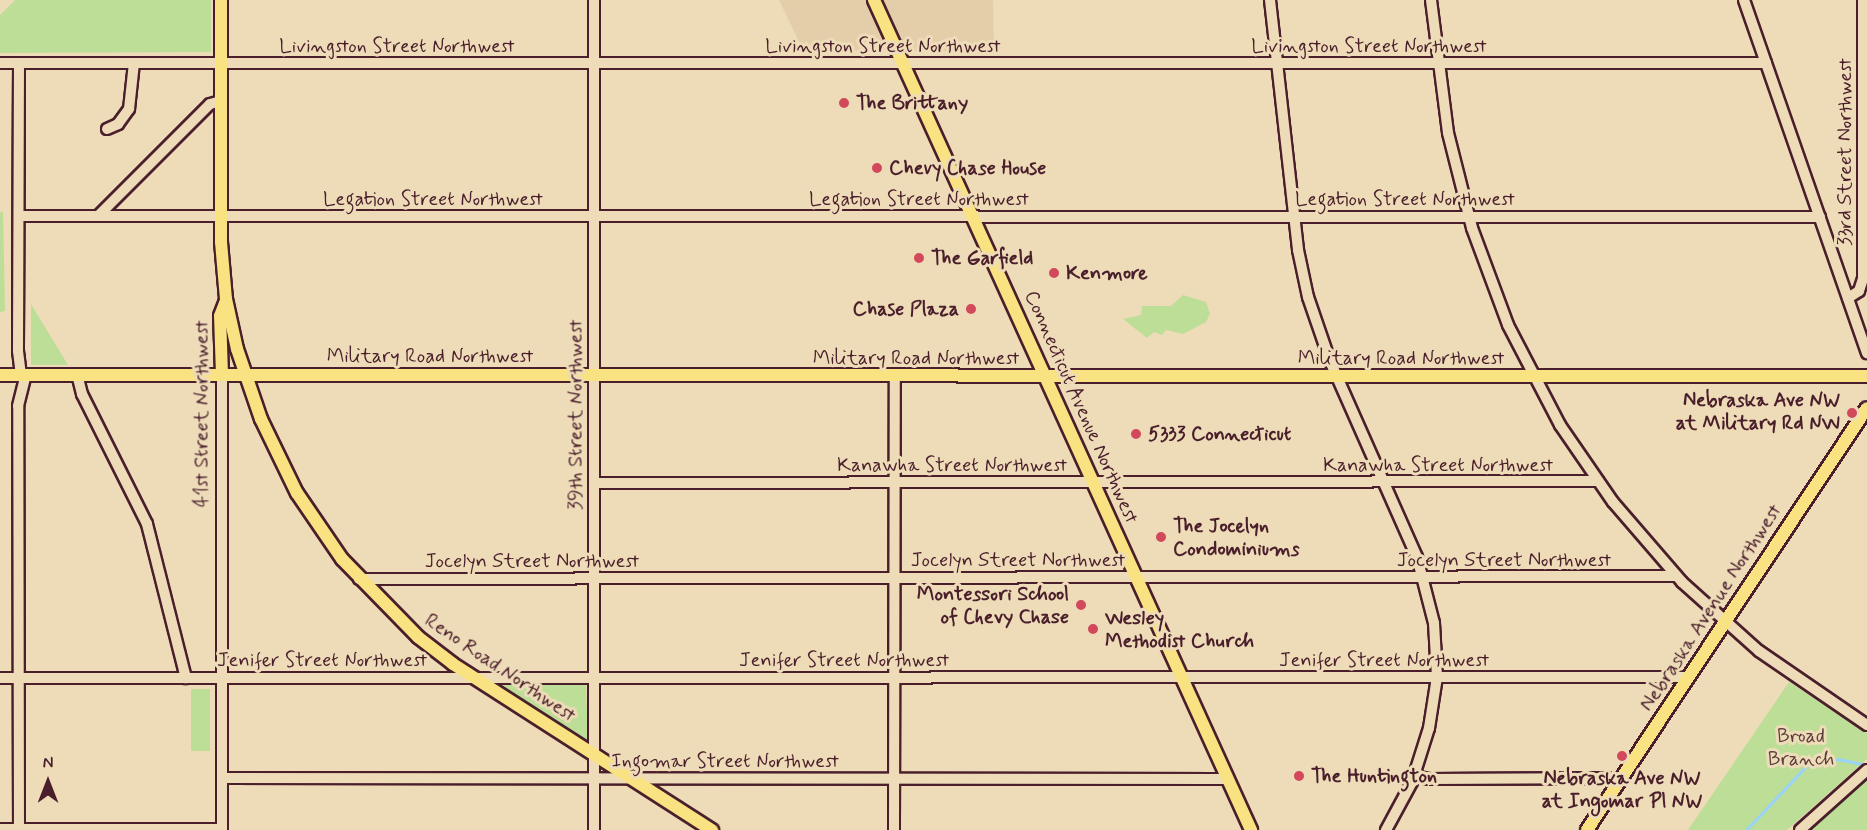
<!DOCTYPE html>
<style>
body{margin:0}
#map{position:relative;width:1867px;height:830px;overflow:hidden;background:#eedcb9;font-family:Mynerve,sans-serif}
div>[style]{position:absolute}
.built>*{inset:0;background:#e4cda9}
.green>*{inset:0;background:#bdde97}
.stream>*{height:3px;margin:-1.5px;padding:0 1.5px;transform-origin:1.5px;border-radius:1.5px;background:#99d3f9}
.roads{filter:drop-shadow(2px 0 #4a1f2b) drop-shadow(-2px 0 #4a1f2b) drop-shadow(0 2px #4a1f2b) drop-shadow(0 -2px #4a1f2b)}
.minor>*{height:10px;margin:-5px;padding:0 5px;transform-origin:5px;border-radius:5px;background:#eedcb9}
.major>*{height:12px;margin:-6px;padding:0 6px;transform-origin:6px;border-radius:6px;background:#f8e281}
.dots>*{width:16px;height:16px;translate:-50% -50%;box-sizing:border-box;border:3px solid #eedcb9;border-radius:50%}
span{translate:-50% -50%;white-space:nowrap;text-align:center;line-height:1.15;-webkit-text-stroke:6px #eedcb9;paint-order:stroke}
.street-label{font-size:20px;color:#4a1f2b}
.poi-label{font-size:20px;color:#4a1f2b;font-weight:700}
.left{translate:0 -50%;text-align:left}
.right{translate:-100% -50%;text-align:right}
.park-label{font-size:20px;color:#5b3c3b}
.north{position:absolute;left:18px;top:752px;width:60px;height:60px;-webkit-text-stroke:4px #eedcb9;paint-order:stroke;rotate:0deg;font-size:16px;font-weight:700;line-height:24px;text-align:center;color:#4a1f2b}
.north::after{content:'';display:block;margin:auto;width:21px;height:27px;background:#4a1f2b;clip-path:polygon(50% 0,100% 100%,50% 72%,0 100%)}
</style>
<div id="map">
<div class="built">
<i style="clip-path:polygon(779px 0,993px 0,994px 52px,803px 50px)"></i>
</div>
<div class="green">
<i style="clip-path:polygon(15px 0,211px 0,211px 52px,0 53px,0 15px)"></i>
<i style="clip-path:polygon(3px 211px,5px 311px,0 312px,0 213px)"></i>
<i style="clip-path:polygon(1183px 295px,1206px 302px,1210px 314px,1206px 322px,1183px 334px,1166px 330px,1162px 335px,1154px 332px,1147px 338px,1123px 319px,1141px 315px,1142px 306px,1171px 306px)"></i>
<i style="clip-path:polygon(31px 304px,68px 365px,31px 365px)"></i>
<i style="clip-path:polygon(1789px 682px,1867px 733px,1867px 759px,1787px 830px,1688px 830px)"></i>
<i style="clip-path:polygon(505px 683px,586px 684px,588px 741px,502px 688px)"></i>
<i style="clip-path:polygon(191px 689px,210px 689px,210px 751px,191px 751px)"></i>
<i style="clip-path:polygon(1867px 777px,1867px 830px,1808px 830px,1833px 807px)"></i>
</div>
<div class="stream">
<i style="left:1746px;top:830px;width:88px;rotate:-46.8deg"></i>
<i style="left:1806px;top:766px;width:33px;rotate:-12deg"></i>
<i style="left:1838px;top:759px;width:30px;rotate:12deg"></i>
</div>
<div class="roads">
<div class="minor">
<i style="left:594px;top:0;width:830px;rotate:90deg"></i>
<i style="left:1270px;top:0;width:252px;rotate:83.6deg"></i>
<i style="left:1298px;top:250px;width:48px;rotate:78deg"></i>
<i style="left:1308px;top:297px;width:68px;rotate:71deg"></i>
<i style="left:1330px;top:361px;width:214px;rotate:66.1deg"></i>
<i style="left:1417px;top:557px;width:68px;rotate:75.6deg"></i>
<i style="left:1434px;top:623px;width:54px;rotate:86.8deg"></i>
<i style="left:1437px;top:677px;width:52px;rotate:98.9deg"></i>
<i style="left:1429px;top:728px;width:57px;rotate:107.5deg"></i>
<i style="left:1412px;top:782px;width:55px;rotate:118.4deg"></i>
<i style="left:1431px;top:0;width:134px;rotate:82.7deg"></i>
<i style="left:1448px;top:133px;width:98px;rotate:75.8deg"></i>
<i style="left:1472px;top:228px;width:103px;rotate:69.6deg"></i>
<i style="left:1508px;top:325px;width:113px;rotate:62.5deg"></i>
<i style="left:1560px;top:425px;width:93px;rotate:55.5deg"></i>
<i style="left:1613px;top:502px;width:106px;rotate:49.2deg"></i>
<i style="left:1682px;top:582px;width:103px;rotate:41.9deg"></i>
<i style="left:1759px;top:651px;width:131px;rotate:34.4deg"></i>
<i style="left:1744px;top:0;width:374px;rotate:70.8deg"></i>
<i style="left:0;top:63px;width:1766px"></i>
<i style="left:19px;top:63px;width:288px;rotate:90.2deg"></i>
<i style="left:18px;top:351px;width:24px;rotate:83deg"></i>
<i style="left:107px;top:129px;width:12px;rotate:-24deg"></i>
<i style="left:118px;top:124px;width:19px;rotate:-54deg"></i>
<i style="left:129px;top:109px;width:46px;rotate:-83.8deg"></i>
<i style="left:19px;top:216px;width:1801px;rotate:0.03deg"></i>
<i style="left:98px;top:216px;width:158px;rotate:-45deg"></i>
<i style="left:210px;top:104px;width:11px;rotate:-15deg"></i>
<i style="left:1848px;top:298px;width:13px;rotate:-32deg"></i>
<i style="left:1859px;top:291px;width:13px;rotate:-72deg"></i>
<i style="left:1863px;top:279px;width:279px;rotate:-90deg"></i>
<i style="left:77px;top:374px;width:21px;rotate:76deg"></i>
<i style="left:82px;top:394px;width:145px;rotate:63.4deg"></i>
<i style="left:147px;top:524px;width:159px;rotate:75.8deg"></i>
<i style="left:222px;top:375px;width:455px;rotate:90deg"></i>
<i style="left:594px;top:483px;width:1004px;rotate:-0.11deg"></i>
<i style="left:359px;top:579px;width:1317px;rotate:-0.13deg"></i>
<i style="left:0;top:678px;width:1689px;rotate:-0.03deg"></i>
<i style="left:1414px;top:776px;width:16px;rotate:11deg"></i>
<i style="left:1430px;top:779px;width:191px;rotate:-0.3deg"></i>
<i style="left:222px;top:778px;width:1006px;rotate:0.06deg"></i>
<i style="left:0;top:829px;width:222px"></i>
<i style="left:19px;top:830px;width:424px;rotate:-90.1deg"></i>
<i style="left:18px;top:406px;width:32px;rotate:-76deg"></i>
<i style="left:894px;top:830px;width:453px;rotate:-89.9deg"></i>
<i style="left:1800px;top:830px;width:90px;rotate:-41.8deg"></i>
</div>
<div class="major">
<i style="left:221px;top:0;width:242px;rotate:90deg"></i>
<i style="left:221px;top:242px;width:57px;rotate:85deg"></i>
<i style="left:226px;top:299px;width:51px;rotate:77.6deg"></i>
<i style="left:237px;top:349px;width:74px;rotate:71.1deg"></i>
<i style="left:261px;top:419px;width:82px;rotate:64.1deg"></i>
<i style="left:297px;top:493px;width:80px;rotate:55.7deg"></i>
<i style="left:342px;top:559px;width:109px;rotate:45.7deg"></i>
<i style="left:418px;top:637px;width:44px;rotate:37.6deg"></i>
<i style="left:453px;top:664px;width:308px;rotate:32.7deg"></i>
<i style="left:874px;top:0;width:912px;rotate:65.57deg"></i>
<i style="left:0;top:375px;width:1867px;rotate:0.03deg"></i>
<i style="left:222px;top:375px;width:59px;rotate:-91.9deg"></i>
<i style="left:220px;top:316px;width:17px;rotate:-69deg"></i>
<i style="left:1587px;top:830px;width:506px;rotate:-56.44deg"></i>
</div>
</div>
<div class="dots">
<i style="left:844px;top:103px;background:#d1495b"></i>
<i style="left:877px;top:168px;background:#d1495b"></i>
<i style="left:919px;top:258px;background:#d1495b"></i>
<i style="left:1054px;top:273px;background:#d1495b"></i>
<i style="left:971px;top:309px;background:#d1495b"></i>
<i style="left:1852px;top:413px;background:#d1495b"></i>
<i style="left:1136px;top:434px;background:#d1495b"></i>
<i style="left:1161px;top:537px;background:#d1495b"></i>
<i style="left:1081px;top:605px;background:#d1495b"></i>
<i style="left:1093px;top:629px;background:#d1495b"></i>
<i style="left:1622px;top:756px;background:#d1495b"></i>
<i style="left:1299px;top:776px;background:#d1495b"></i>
</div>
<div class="street-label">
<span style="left:397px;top:46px">Livingston Street Northwest</span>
<span style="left:883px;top:46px">Livingston Street Northwest</span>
<span style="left:1369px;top:46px">Livingston Street Northwest</span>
<span style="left:1845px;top:152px;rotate:-90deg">33rd Street Northwest</span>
<span style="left:433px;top:199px">Legation Street Northwest</span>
<span style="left:919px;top:199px">Legation Street Northwest</span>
<span style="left:1405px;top:199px">Legation Street Northwest</span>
<span style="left:430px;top:356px">Military Road Northwest</span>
<span style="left:916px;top:358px">Military Road Northwest</span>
<span style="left:1401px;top:358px">Military Road Northwest</span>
<span style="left:1081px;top:407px;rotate:66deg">Connecticut Avenue Northwest</span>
<span style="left:202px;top:414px;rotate:-90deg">41st Street Northwest</span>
<span style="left:576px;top:415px;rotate:-90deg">39th Street Northwest</span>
<span style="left:952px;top:465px">Kanawha Street Northwest</span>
<span style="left:1438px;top:465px">Kanawha Street Northwest</span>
<span style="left:1018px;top:560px">Jocelyn Street Northwest</span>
<span style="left:1504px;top:560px">Jocelyn Street Northwest</span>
<span style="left:532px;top:561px">Jocelyn Street Northwest</span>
<span style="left:1711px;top:608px;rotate:-57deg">Nebraska Avenue Northwest</span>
<span style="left:322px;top:660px">Jenifer Street Northwest</span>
<span style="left:844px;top:660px">Jenifer Street Northwest</span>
<span style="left:1384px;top:660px">Jenifer Street Northwest</span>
<span style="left:500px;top:668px;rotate:34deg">Reno Road Northwest</span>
<span style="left:725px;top:761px">Ingomar Street Northwest</span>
</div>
<div class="poi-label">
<span class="left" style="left:856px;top:103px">The Brittany</span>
<span class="left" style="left:889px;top:168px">Chevy Chase House</span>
<span class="left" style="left:931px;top:258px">The Garfield</span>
<span class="left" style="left:1066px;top:273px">Kenmore</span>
<span class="right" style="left:959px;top:309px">Chase Plaza</span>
<span class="right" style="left:1840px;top:412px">Nebraska Ave NW<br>at Military Rd NW</span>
<span class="left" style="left:1148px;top:434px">5333 Connecticut</span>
<span class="left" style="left:1173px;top:538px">The Jocelyn<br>Condominiums</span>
<span class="right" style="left:1069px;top:606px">Montessori School<br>of Chevy Chase</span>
<span class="left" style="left:1105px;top:630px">Wesley<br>Methodist Church</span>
<span class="left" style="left:1311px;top:776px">The Huntington</span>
<span style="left:1622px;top:790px">Nebraska Ave NW<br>at Ingomar Pl NW</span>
</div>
<div class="park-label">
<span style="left:1801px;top:748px">Broad<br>Branch</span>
</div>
<div class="north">N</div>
</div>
